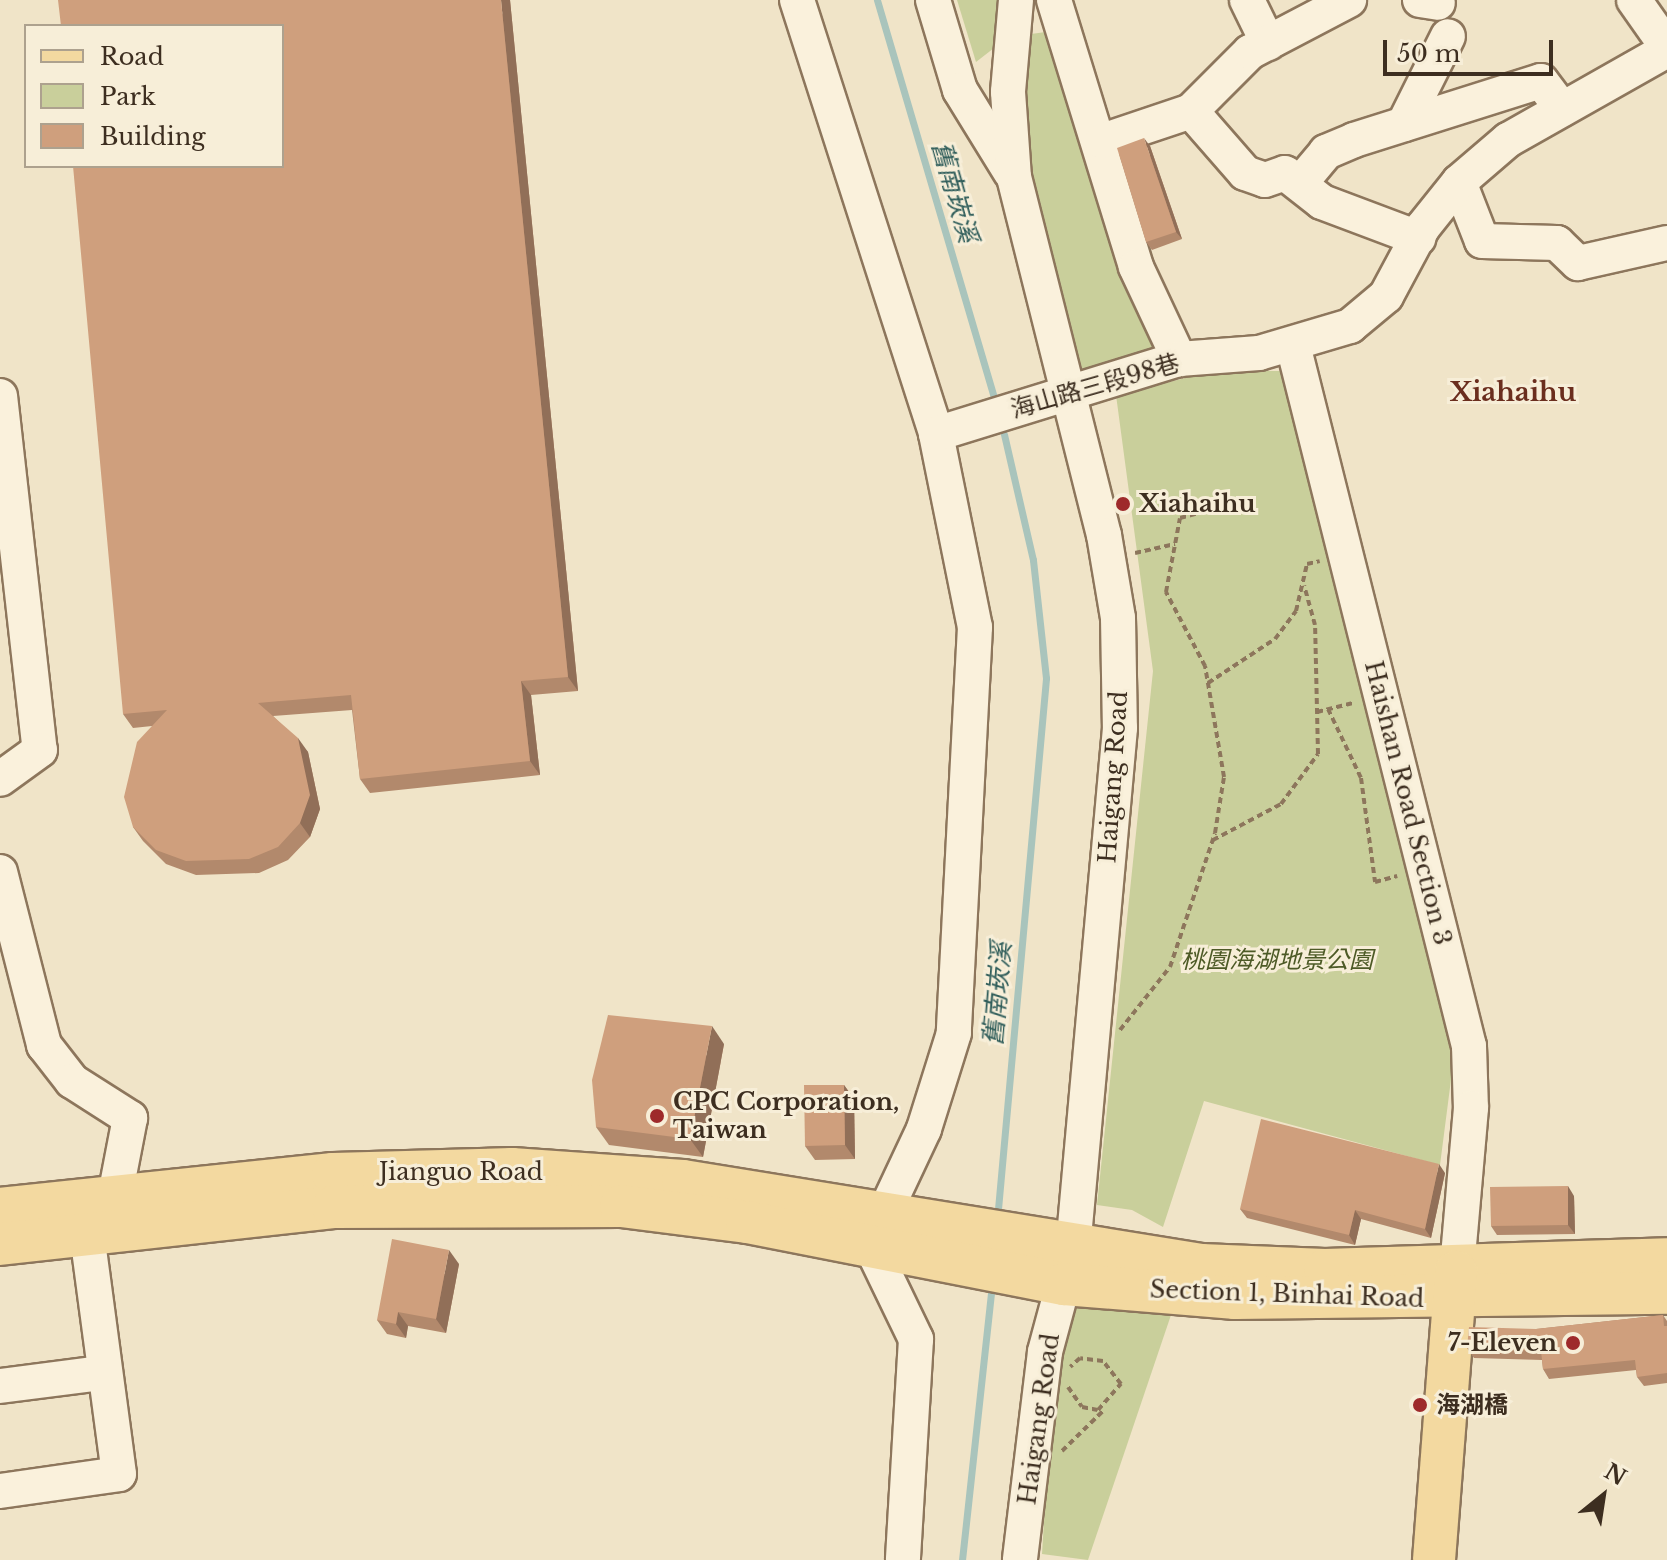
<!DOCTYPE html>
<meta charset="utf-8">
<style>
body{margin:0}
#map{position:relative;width:1667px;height:1560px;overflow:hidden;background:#f0e4c8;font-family:"Libre Baskerville","Noto Sans TC",serif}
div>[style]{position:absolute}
.green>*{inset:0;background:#c9cf9b}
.stream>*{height:7px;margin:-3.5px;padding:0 3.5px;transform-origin:3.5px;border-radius:3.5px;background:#a9c4bc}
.path>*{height:4px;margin-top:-2px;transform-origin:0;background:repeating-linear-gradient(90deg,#8d765c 0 6px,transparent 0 10px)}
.roads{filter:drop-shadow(2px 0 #8d765c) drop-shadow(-2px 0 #8d765c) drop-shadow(0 2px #8d765c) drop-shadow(0 -2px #8d765c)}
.minor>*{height:34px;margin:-17px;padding:0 17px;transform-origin:17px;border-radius:17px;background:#faf1dc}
.major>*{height:42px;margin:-21px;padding:0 21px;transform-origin:21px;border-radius:21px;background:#f3d9a0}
.wall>*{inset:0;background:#b2896c}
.shaded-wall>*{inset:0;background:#916f58}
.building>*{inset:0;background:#cf9f7d}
.dots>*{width:22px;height:22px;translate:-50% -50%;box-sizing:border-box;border:4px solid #f7eed8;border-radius:50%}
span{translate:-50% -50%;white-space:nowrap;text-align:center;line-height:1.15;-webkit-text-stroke:6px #f7eed8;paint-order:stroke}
.street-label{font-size:24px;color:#3d2e20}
.poi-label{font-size:24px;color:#3d2e20;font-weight:700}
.left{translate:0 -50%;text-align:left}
.right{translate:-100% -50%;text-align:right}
.park-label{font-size:24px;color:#4d5a26;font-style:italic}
.water-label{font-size:26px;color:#2f5d5a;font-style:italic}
.neighbourhood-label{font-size:26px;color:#6b2e1e;font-weight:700}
.legend{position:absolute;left:24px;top:24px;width:260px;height:144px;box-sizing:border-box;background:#f7eed8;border:2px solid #ada18e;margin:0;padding:10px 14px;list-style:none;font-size:24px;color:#3d2e20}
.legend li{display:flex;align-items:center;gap:16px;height:40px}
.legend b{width:40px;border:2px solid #ada18e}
.north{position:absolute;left:1563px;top:1456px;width:80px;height:80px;-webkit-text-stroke:6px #f7eed8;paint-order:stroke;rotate:30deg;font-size:22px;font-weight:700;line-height:32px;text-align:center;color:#3d2e20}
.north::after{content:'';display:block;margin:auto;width:28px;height:36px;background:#3d2e20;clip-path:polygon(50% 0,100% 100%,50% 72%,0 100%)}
.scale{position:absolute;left:1383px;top:40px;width:170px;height:36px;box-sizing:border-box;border:4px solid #3d2e20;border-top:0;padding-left:10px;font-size:24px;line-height:28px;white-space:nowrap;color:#3d2e20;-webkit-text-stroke:6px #f7eed8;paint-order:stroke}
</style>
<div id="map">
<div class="green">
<i style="clip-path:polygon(957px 0,1000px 0,994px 48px,976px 62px)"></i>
<i style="clip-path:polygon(1053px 31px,1156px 349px,1082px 369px,1021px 161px,1031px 34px)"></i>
<i style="clip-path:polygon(1214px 371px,1284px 371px,1456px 1041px,1440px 1165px,1204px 1101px,1163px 1227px,1132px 1210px,1097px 1205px,1153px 671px,1116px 395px)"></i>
<i style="clip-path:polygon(1077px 1307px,1171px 1315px,1088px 1560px,1042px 1554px,1053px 1378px)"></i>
</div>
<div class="stream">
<i style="left:877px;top:0;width:412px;rotate:73.6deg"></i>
<i style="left:997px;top:1220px;width:544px;rotate:-84.83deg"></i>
<i style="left:1046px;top:678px;width:119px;rotate:-96.3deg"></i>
<i style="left:1033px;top:560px;width:129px;rotate:-103deg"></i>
<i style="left:962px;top:1560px;width:278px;rotate:-83.8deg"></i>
</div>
<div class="path">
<i style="left:1135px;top:553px;width:41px;rotate:-12.7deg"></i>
<i style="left:1208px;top:683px;width:80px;rotate:-33.3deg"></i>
<i style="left:1275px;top:639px;width:35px;rotate:-53deg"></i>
<i style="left:1296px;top:611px;width:48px;rotate:-76.8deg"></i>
<i style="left:1307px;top:564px;width:13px;rotate:-13deg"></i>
<i style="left:1328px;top:709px;width:76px;rotate:64.4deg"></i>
<i style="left:1361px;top:778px;width:105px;rotate:82.3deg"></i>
<i style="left:1375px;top:882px;width:23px;rotate:-15deg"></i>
<i style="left:1317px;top:712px;width:38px;rotate:-14deg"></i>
<i style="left:1213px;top:840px;width:77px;rotate:-27.9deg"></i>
<i style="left:1281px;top:804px;width:62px;rotate:-53.5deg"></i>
<i style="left:1318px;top:754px;width:129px;rotate:-91.3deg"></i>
<i style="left:1315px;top:625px;width:41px;rotate:-105.4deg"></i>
<i style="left:1120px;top:1030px;width:80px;rotate:-51.6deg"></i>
<i style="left:1170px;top:967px;width:141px;rotate:-71.4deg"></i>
<i style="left:1215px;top:833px;width:57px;rotate:-80.9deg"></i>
<i style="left:1224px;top:777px;width:113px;rotate:-99.7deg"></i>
<i style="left:1205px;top:666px;width:84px;rotate:-117.8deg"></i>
<i style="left:1166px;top:592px;width:75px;rotate:-79.3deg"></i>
<i style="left:1180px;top:518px;width:58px;rotate:-15deg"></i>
<i style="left:1068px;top:1387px;width:24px;rotate:55deg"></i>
<i style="left:1082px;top:1407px;width:16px;rotate:11deg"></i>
<i style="left:1098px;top:1410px;width:35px;rotate:-49deg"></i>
<i style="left:1121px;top:1384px;width:29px;rotate:-128deg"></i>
<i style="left:1103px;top:1361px;width:23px;rotate:-173deg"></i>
<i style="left:1080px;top:1358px;width:13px;rotate:138deg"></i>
<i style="left:1062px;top:1451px;width:59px;rotate:-44.3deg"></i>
</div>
<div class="roads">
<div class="minor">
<i style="left:797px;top:0;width:456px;rotate:72.2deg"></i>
<i style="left:936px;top:434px;width:197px;rotate:78.6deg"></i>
<i style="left:975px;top:627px;width:407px;rotate:93deg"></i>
<i style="left:954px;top:1033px;width:101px;rotate:107.4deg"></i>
<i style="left:924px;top:1129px;width:127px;rotate:115.2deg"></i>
<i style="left:870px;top:1244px;width:106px;rotate:64.2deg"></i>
<i style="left:916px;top:1339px;width:221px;rotate:93.4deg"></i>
<i style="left:933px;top:0;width:94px;rotate:73.3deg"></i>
<i style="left:960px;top:90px;width:97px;rotate:58.4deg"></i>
<i style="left:1016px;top:0;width:92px;rotate:95deg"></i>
<i style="left:1008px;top:92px;width:85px;rotate:86deg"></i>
<i style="left:1014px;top:177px;width:369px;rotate:75.9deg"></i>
<i style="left:1104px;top:535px;width:84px;rotate:80.4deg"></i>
<i style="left:1118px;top:618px;width:110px;rotate:89deg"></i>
<i style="left:1120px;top:728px;width:522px;rotate:95.16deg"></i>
<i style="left:1073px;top:1248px;width:108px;rotate:105.1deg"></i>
<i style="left:1045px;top:1352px;width:209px;rotate:96.9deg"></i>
<i style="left:1054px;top:0;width:279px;rotate:72.9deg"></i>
<i style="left:1136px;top:267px;width:102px;rotate:64.9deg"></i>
<i style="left:1247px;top:0;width:48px;rotate:64deg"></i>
<i style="left:1420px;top:0;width:18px;rotate:9deg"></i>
<i style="left:1634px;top:0;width:57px;rotate:54.9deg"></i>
<i style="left:1191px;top:111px;width:82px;rotate:48.9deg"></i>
<i style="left:1245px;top:173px;width:21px;rotate:19deg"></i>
<i style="left:1265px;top:180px;width:21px;rotate:-19deg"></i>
<i style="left:1285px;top:173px;width:47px;rotate:38.1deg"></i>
<i style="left:1322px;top:202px;width:103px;rotate:20.6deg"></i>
<i style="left:1404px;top:124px;width:98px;rotate:-63.4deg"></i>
<i style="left:1102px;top:141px;width:94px;rotate:-18.6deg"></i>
<i style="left:1191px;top:111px;width:83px;rotate:-45deg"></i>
<i style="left:1250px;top:52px;width:112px;rotate:-27.7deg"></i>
<i style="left:1302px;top:181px;width:38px;rotate:-50deg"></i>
<i style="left:1326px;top:152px;width:30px;rotate:-23deg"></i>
<i style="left:1354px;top:140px;width:196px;rotate:-17.5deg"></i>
<i style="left:1541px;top:81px;width:35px;rotate:53deg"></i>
<i style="left:1459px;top:182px;width:63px;rotate:68.7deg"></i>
<i style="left:1482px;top:241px;width:75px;rotate:1.5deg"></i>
<i style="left:1557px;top:243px;width:29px;rotate:44deg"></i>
<i style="left:1578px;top:263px;width:91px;rotate:-12.7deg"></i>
<i style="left:1293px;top:345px;width:723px;rotate:75.91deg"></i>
<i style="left:1469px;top:1046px;width:62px;rotate:88.2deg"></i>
<i style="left:1471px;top:1108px;width:160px;rotate:95deg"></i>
<i style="left:0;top:396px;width:356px;rotate:83.6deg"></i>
<i style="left:40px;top:750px;width:49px;rotate:144.1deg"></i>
<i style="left:936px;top:434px;width:254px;rotate:-17.2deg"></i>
<i style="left:1179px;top:359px;width:80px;rotate:-4.3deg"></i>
<i style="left:1259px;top:353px;width:95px;rotate:-16.5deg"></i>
<i style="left:1350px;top:326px;width:47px;rotate:-39.8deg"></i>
<i style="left:1386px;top:296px;width:78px;rotate:-61.8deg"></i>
<i style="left:1423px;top:227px;width:58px;rotate:-51.3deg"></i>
<i style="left:1459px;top:182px;width:65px;rotate:-40.6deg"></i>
<i style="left:1508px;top:140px;width:183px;rotate:-29.5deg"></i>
<i style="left:0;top:872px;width:179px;rotate:75.7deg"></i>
<i style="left:44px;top:1045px;width:46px;rotate:52.1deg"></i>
<i style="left:72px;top:1081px;width:69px;rotate:32.5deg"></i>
<i style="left:130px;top:1118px;width:79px;rotate:100.9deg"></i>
<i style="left:0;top:1386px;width:103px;rotate:-7.3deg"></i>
<i style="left:0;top:1491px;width:120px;rotate:-8.1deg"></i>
<i style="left:119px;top:1474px;width:243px;rotate:-97.6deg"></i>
</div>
<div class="major">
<i style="left:0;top:1209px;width:335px;rotate:-6deg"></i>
<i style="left:333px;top:1174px;width:179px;rotate:-1.6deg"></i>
<i style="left:512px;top:1169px;width:171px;rotate:4deg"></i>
<i style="left:683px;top:1181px;width:525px;rotate:9.21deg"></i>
<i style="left:1201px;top:1265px;width:124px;rotate:2.3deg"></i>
<i style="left:1325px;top:1270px;width:342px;rotate:-1.8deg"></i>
<i style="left:0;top:1244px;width:335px;rotate:-6.3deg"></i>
<i style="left:333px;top:1207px;width:288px;rotate:-0.2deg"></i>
<i style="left:621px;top:1206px;width:127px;rotate:7.2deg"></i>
<i style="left:747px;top:1222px;width:323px;rotate:11.1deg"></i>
<i style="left:1064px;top:1284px;width:172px;rotate:4.7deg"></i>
<i style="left:1235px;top:1298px;width:432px;rotate:-0.7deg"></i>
<i style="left:1434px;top:1560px;width:289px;rotate:-85.6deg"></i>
</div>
</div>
<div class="wall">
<i style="clip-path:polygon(510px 0,578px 691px,531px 695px,540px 775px,370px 793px,360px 779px,352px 710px,273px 716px,308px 752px,320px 809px,310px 837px,288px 860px,259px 873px,196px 875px,166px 864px,143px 841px,133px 827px,152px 726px,133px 728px,123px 714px)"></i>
<i style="clip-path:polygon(1150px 146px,1182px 239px,1152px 250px,1146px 242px)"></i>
<i style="clip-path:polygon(724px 1044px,703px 1157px,609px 1145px,596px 1127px)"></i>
<i style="clip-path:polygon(844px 1085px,854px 1099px,855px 1159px,815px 1160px,805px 1146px)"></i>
<i style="clip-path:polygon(1445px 1173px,1431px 1238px,1361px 1219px,1355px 1245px,1247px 1218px,1240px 1209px)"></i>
<i style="clip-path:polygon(1574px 1196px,1575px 1234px,1497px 1235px,1491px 1226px)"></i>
<i style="clip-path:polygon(459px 1264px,446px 1333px,408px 1326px,406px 1338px,387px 1334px,377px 1320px)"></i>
<i style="clip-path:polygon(1663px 1315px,1667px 1321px,1667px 1383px,1644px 1386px,1637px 1377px,1636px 1370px,1549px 1379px,1543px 1369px,1542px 1360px,1474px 1358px,1467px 1348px,1536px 1329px)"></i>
</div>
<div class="shaded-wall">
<i style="clip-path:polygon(501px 0,510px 0,578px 691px,568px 677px)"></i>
<i style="clip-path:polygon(1144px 138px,1150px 146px,1182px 239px,1176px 232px)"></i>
<i style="clip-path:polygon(521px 681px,531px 695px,540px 775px,530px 761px)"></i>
<i style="clip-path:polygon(298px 738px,308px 752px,320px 809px,310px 837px,300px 823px)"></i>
<i style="clip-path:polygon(712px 1026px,724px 1044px,703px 1157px,690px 1139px)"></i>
<i style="clip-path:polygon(844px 1085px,854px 1099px,855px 1159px,845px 1145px)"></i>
<i style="clip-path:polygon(1439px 1164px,1445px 1173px,1431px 1238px,1425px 1229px)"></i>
<i style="clip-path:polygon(1568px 1186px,1574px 1196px,1575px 1234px,1568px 1225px)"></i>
<i style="clip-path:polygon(1355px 1210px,1361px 1219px,1355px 1245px,1349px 1235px)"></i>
<i style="clip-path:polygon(449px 1250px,459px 1264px,446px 1333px,436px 1319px)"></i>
<i style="clip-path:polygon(398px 1312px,408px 1326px,406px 1338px,396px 1324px)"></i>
</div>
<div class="building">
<i style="clip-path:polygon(58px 0,501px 0,568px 677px,521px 681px,530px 761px,360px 779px,351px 695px,258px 703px,298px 738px,310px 795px,300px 823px,278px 847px,249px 859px,186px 861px,156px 850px,133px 827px,124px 797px,137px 742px,167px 710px,123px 714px,73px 166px,282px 166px,282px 26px,61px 26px)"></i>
<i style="clip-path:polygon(1144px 138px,1176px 232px,1146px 242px,1117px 148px)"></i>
<i style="clip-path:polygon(608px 1015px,712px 1026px,690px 1139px,596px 1127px,592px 1080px)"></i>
<i style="clip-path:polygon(804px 1085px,844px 1085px,845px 1145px,805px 1146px)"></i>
<i style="clip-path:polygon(1261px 1119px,1439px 1164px,1425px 1229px,1355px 1210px,1349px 1235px,1240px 1209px)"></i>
<i style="clip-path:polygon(1568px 1186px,1568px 1225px,1491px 1226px,1490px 1187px)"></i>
<i style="clip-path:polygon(392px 1239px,449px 1250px,436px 1319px,398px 1312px,396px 1324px,377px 1320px)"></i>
<i style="clip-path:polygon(1663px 1315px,1664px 1326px,1667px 1326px,1667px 1373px,1637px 1377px,1635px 1360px,1543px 1369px,1541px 1351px,1467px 1348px,1469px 1327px,1536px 1329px)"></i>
</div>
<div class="dots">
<i style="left:1123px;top:504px;background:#9e2a2b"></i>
<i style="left:657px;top:1116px;background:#9e2a2b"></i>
<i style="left:1573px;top:1343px;background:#9e2a2b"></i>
<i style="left:1420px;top:1405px;background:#9e2a2b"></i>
</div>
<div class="street-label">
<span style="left:1095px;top:386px;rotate:-16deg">海山路三段98巷</span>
<span style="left:1113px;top:777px;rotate:-86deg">Haigang Road</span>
<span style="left:1408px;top:803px;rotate:76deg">Haishan Road Section 3</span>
<span style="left:461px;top:1172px">Jianguo Road</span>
<span style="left:1287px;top:1294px;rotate:2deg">Section 1, Binhai Road</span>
<span style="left:1039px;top:1419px;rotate:-82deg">Haigang Road</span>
</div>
<div class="poi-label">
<span class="left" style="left:1139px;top:504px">Xiahaihu</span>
<span class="left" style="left:673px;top:1116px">CPC Corporation,<br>Taiwan</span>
<span class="right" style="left:1557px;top:1343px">7-Eleven</span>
<span class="left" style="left:1436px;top:1405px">海湖橋</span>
</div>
<div class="park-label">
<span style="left:1277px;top:960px">桃園海湖地景公園</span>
</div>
<div class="water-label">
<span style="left:954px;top:192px;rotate:74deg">舊南崁溪</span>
<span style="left:998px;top:994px;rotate:-85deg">舊南崁溪</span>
</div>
<div class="neighbourhood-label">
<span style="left:1513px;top:393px">Xiahaihu</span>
</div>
<ul class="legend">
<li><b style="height:10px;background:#f3d9a0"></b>Road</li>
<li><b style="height:22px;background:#c9cf9b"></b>Park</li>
<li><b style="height:22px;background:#cf9f7d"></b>Building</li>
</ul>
<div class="north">N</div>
<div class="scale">50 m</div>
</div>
